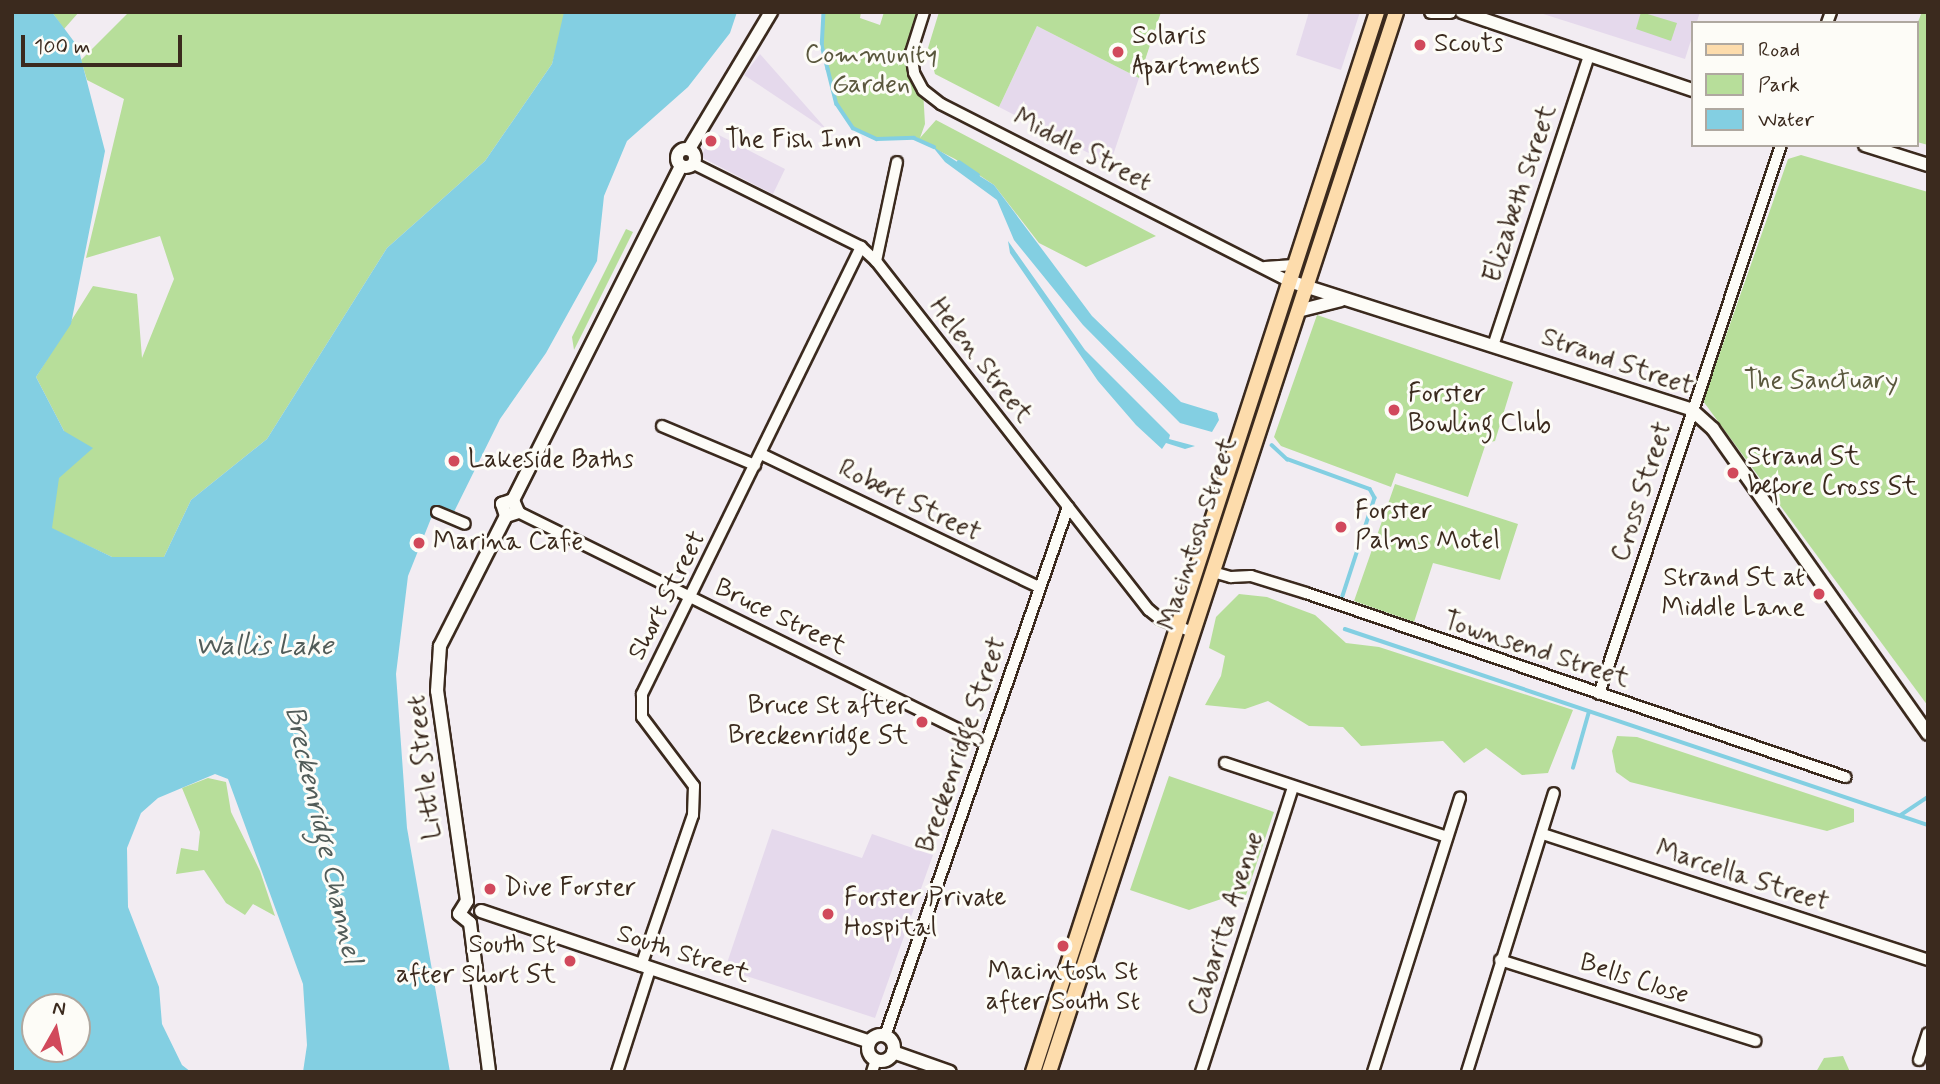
<!DOCTYPE html>
<style>
body{margin:0}
#map{position:relative;width:1940px;height:1084px;overflow:hidden;background:#f2ecf2;font-family:Mynerve,sans-serif}
div>[style]{position:absolute}
.built>*{inset:0;background:#e5d9ec}
.green>*{inset:0;background:#b7de9a}
.water>*{inset:0;background:#83cfe2}
.stream>*{height:3.5px;margin:-1.75px;padding:0 1.75px;transform-origin:1.75px;border-radius:1.75px;background:#83cfe2}
.roads{filter:drop-shadow(2px 0 #3b2a1e) drop-shadow(-2px 0 #3b2a1e) drop-shadow(0 2px #3b2a1e) drop-shadow(0 -2px #3b2a1e)}
.street>*{height:10px;margin:-5px;padding:0 5px;transform-origin:5px;border-radius:5px;background:#fdfcf7}
.secondary>*{height:12px;margin:-6px;padding:0 6px;transform-origin:6px;border-radius:6px;background:#fdfcf7}
.secondary>.ring{margin:-6px;padding:0;box-sizing:content-box;background:none;border:12px solid #fdfcf7;border-radius:50%}
.primary>*{height:14px;margin:-7px;padding:0 7px;transform-origin:7px;border-radius:7px;background:#fddcac}
.dots>*{width:19px;height:19px;translate:-50% -50%;box-sizing:border-box;border:4px solid #fdfcf7;border-radius:50%}
span{translate:-50% -50%;white-space:nowrap;text-align:center;line-height:1.15;-webkit-text-stroke:6px #fdfcf7;paint-order:stroke}
.poi-label{font-size:26px;color:#3b2a1e}
.left{translate:0 -50%;text-align:left}
.right{translate:-100% -50%;text-align:right}
.park-label{font-size:26px;color:#5a573d}
.street-label{font-size:26px;color:#3b2a1e}
.water-label{font-size:28px;color:#515c59;font-style:italic}
.frame{position:absolute;inset:0;border:14px solid #3b2a1e;pointer-events:none}
.legend{position:absolute;left:1691px;top:21px;width:228px;height:126px;box-sizing:border-box;background:#fdfcf7;border:2px solid #afa8a0;margin:0;padding:9px 12px;list-style:none;font-size:21px;color:#3b2a1e}
.legend li{display:flex;align-items:center;gap:14px;height:35px}
.legend b{width:35px;border:2px solid #afa8a0}
.north{position:absolute;left:21px;top:993px;width:70px;height:70px;box-sizing:border-box;background:#fdfcf7;border:2px solid #afa8a0;border-radius:50%;rotate:9deg;font-size:19px;font-weight:700;line-height:28px;text-align:center;color:#3b2a1e}
.north::after{content:'';display:block;margin:auto;width:24px;height:32px;background:#d1495b;clip-path:polygon(50% 0,100% 100%,50% 72%,0 100%)}
.scale{position:absolute;left:21px;top:35px;width:161px;height:32px;box-sizing:border-box;border:4px solid #3b2a1e;border-top:0;padding-left:9px;font-size:21px;line-height:24px;white-space:nowrap;color:#3b2a1e;-webkit-text-stroke:5px #fdfcf7;paint-order:stroke}
</style>
<div id="map">
<div class="built">
<i style="clip-path:polygon(1309px 12px,1360px 12px,1341px 70px,1296px 55px)"></i>
<i style="clip-path:polygon(1537px 12px,1700px 12px,1685px 59px)"></i>
<i style="clip-path:polygon(1037px 26px,1139px 78px,1110px 164px,999px 107px)"></i>
<i style="clip-path:polygon(760px 54px,828px 131px,744px 75px)"></i>
<i style="clip-path:polygon(713px 132px,785px 169px,773px 194px,701px 157px)"></i>
<i style="clip-path:polygon(772px 829px,862px 858px,872px 834px,933px 855px,875px 1018px,725px 969px)"></i>
</div>
<div class="green">
<i style="clip-path:polygon(52px 12px,79px 12px,64px 29px)"></i>
<i style="clip-path:polygon(129px 12px,567px 12px,552px 64px,485px 161px,387px 248px,267px 439px,191px 500px,164px 557px,112px 557px,48px 527px,64px 431px,36px 377px,93px 286px,137px 294px,142px 358px,174px 279px,160px 236px,86px 258px,124px 99px,87px 80px,81px 60px)"></i>
<i style="clip-path:polygon(824px 12px,861px 12px,860px 18px,880px 25px,884px 12px,924px 12px,911px 53px,923px 90px,925px 124px,920px 138px,936px 120px,1156px 236px,1086px 267px,1039px 243px,994px 185px,955px 159px,914px 138px,877px 139px,853px 128px,837px 104px,828px 69px,822px 45px)"></i>
<i style="clip-path:polygon(939px 12px,1161px 12px,1139px 78px,1037px 26px,999px 107px,935px 74px,928px 48px)"></i>
<i style="clip-path:polygon(1641px 12px,1677px 23px,1671px 41px,1636px 29px)"></i>
<i style="clip-path:polygon(1922px 12px,1928px 12px,1928px 145px,1917px 142px,1917px 24px)"></i>
<i style="clip-path:polygon(1801px 155px,1928px 192px,1928px 706px,1703px 401px,1788px 159px)"></i>
<i style="clip-path:polygon(626px 229px,633px 232px,574px 350px,572px 337px)"></i>
<i style="clip-path:polygon(1317px 315px,1513px 382px,1495px 441px,1486px 443px,1468px 497px,1396px 473px,1391px 487px,1281px 446px,1274px 437px)"></i>
<i style="clip-path:polygon(1395px 484px,1518px 524px,1500px 580px,1433px 563px,1414px 622px,1354px 601px)"></i>
<i style="clip-path:polygon(1239px 594px,1267px 597px,1315px 615px,1346px 643px,1379px 647px,1573px 710px,1548px 773px,1522px 775px,1486px 748px,1464px 763px,1443px 741px,1361px 746px,1343px 727px,1309px 726px,1268px 701px,1245px 709px,1205px 705px,1221px 676px,1225px 656px,1209px 648px,1216px 617px)"></i>
<i style="clip-path:polygon(1617px 736px,1637px 737px,1854px 809px,1854px 822px,1827px 831px,1630px 782px,1616px 772px,1612px 751px)"></i>
<i style="clip-path:polygon(1169px 776px,1274px 812px,1246px 895px,1239px 893px,1189px 910px,1130px 890px)"></i>
<i style="clip-path:polygon(208px 778px,226px 782px,231px 812px,260px 871px,275px 916px,253px 904px,245px 915px,226px 903px,204px 870px,176px 874px,181px 848px,198px 851px,200px 832px,182px 788px)"></i>
<i style="clip-path:polygon(1843px 1056px,1850px 1072px,1816px 1072px,1824px 1058px)"></i>
</div>
<div class="water">
<i style="clip-path:polygon(evenodd,12px 12px,52px 12px,78px 47px,105px 151px,71px 324px,36px 377px,64px 431px,93px 448px,59px 478px,52px 528px,112px 557px,164px 557px,191px 500px,267px 439px,387px 248px,485px 161px,552px 64px,564px 12px,737px 12px,730px 33px,688px 87px,627px 141px,604px 196px,597px 261px,546px 353px,500px 419px,448px 524px,432px 516px,408px 576px,396px 674px,407px 828px,450px 1072px,303px 1072px,307px 1045px,303px 984px,228px 779px,215px 774px,158px 798px,141px 813px,127px 848px,128px 907px,159px 987px,162px 1024px,182px 1065px,191px 1072px,12px 1072px,12px 12px,35px 1007px,77px 1007px,77px 1049px,35px 1049px,35px 1007px)"></i>
<i style="clip-path:polygon(932px 146px,994px 185px,1092px 316px,1181px 402px,1217px 413px,1219px 420px,1212px 432px,1180px 423px,1083px 325px,1014px 240px,997px 200px,945px 162px)"></i>
<i style="clip-path:polygon(1008px 241px,1085px 350px,1170px 435px,1169px 439px,1195px 446px,1185px 449px,1166px 443px,1162px 449px,1136px 425px,1098px 381px,1010px 253px)"></i>
</div>
<div class="stream">
<i style="left:824px;top:12px;width:33px;rotate:93deg"></i>
<i style="left:822px;top:45px;width:25px;rotate:76deg"></i>
<i style="left:828px;top:69px;width:36px;rotate:76deg"></i>
<i style="left:837px;top:104px;width:29px;rotate:56deg"></i>
<i style="left:853px;top:128px;width:26px;rotate:25deg"></i>
<i style="left:877px;top:139px;width:37px;rotate:-2deg"></i>
<i style="left:914px;top:138px;width:22px;rotate:24deg"></i>
<i style="left:959px;top:162px;width:23px;rotate:34deg"></i>
<i style="left:1272px;top:445px;width:21px;rotate:43deg"></i>
<i style="left:1287px;top:459px;width:88px;rotate:19.9deg"></i>
<i style="left:1370px;top:489px;width:10px;rotate:61deg"></i>
<i style="left:1375px;top:498px;width:103px;rotate:108.1deg"></i>
<i style="left:1345px;top:629px;width:615px;rotate:18.58deg"></i>
<i style="left:1573px;top:768px;width:58px;rotate:-74.1deg"></i>
<i style="left:1901px;top:815px;width:32px;rotate:-34deg"></i>
</div>
<div class="roads">
<div class="street">
<i style="left:924px;top:12px;width:43px;rotate:107.6deg"></i>
<i style="left:911px;top:53px;width:20px;rotate:81deg"></i>
<i style="left:914px;top:73px;width:19px;rotate:62deg"></i>
<i style="left:923px;top:90px;width:23px;rotate:38deg"></i>
<i style="left:941px;top:104px;width:390px;rotate:27deg"></i>
<i style="left:1827px;top:23px;width:12px;rotate:-70deg"></i>
<i style="left:694px;top:164px;width:186px;rotate:26.4deg"></i>
<i style="left:861px;top:247px;width:21px;rotate:43deg"></i>
<i style="left:876px;top:261px;width:443px;rotate:52deg"></i>
<i style="left:1149px;top:610px;width:14px;rotate:39deg"></i>
<i style="left:1160px;top:619px;width:35px;rotate:22deg"></i>
<i style="left:876px;top:261px;width:101px;rotate:-78deg"></i>
<i style="left:1265px;top:267px;width:29px;rotate:-4deg"></i>
<i style="left:1493px;top:346px;width:306px;rotate:-71.7deg"></i>
<i style="left:662px;top:426px;width:101px;rotate:22.8deg"></i>
<i style="left:761px;top:454px;width:308px;rotate:25.6deg"></i>
<i style="left:437px;top:512px;width:30px;rotate:23deg"></i>
<i style="left:518px;top:512px;width:522px;rotate:26.27deg"></i>
<i style="left:1213px;top:572px;width:19px;rotate:16deg"></i>
<i style="left:1231px;top:577px;width:20px;rotate:-3deg"></i>
<i style="left:1251px;top:576px;width:58px;rotate:17.2deg"></i>
<i style="left:1306px;top:593px;width:570px;rotate:18.85deg"></i>
<i style="left:1599px;top:694px;width:578px;rotate:-71.66deg"></i>
<i style="left:1225px;top:763px;width:234px;rotate:18.4deg"></i>
<i style="left:1543px;top:834px;width:405px;rotate:18.1deg"></i>
<i style="left:1500px;top:960px;width:268px;rotate:17.6deg"></i>
<i style="left:641px;top:966px;width:160px;rotate:-71deg"></i>
<i style="left:693px;top:815px;width:29px;rotate:-88deg"></i>
<i style="left:694px;top:786px;width:86px;rotate:-127deg"></i>
<i style="left:642px;top:717px;width:23px;rotate:-90deg"></i>
<i style="left:642px;top:694px;width:498px;rotate:-63.9deg"></i>
<i style="left:885px;top:1036px;width:560px;rotate:-70.92deg"></i>
<i style="left:1919px;top:1060px;width:28px;rotate:-72deg"></i>
<i style="left:617px;top:1072px;width:108px;rotate:-72.2deg"></i>
<i style="left:872px;top:1072px;width:13px;rotate:-72deg"></i>
<i style="left:1201px;top:1072px;width:299px;rotate:-72.1deg"></i>
<i style="left:1373px;top:1072px;width:288px;rotate:-72.4deg"></i>
<i style="left:1467px;top:1072px;width:292px;rotate:-72.7deg"></i>
</div>
<div class="secondary">
<i style="left:1431px;top:12px;width:19px"></i>
<i style="left:1462px;top:12px;width:244px;rotate:18.7deg"></i>
<i style="left:1865px;top:145px;width:66px;rotate:17.6deg"></i>
<i class="ring" style="left:677px;top:149px;width:6px;height:6px"></i>
<i style="left:689px;top:149px;width:160px;rotate:-59.1deg"></i>
<i style="left:1289px;top:281px;width:423px;rotate:17.7deg"></i>
<i style="left:1692px;top:410px;width:28px;rotate:42deg"></i>
<i style="left:1713px;top:429px;width:373px;rotate:54.8deg"></i>
<i style="left:1298px;top:311px;width:44px;rotate:-14.3deg"></i>
<i style="left:513px;top:500px;width:374px;rotate:-63.3deg"></i>
<i style="left:506px;top:516px;width:13px;rotate:-18deg"></i>
<i style="left:518px;top:512px;width:13px;rotate:-113deg"></i>
<i style="left:506px;top:516px;width:13px;rotate:-108deg"></i>
<i style="left:502px;top:504px;width:12px;rotate:-20deg"></i>
<i style="left:467px;top:901px;width:212px;rotate:-98.1deg"></i>
<i style="left:437px;top:691px;width:45px;rotate:-86.2deg"></i>
<i style="left:440px;top:646px;width:146px;rotate:-63.1deg"></i>
<i style="left:467px;top:901px;width:15px;rotate:122deg"></i>
<i style="left:459px;top:914px;width:14px;rotate:39deg"></i>
<i style="left:481px;top:911px;width:410px;rotate:18.6deg"></i>
<i style="left:470px;top:923px;width:150px;rotate:82.7deg"></i>
<i class="ring" style="left:868px;top:1035px;width:14px;height:14px"></i>
<i style="left:893px;top:1052px;width:60px;rotate:19.3deg"></i>
</div>
<div class="primary">
<i style="left:1033px;top:1072px;width:1114px;rotate:-72.02deg"></i>
<i style="left:1049px;top:1072px;width:1115px;rotate:-71.87deg"></i>
</div>
</div>
<div class="dots">
<i style="left:1420px;top:45px;background:#d1495b"></i>
<i style="left:1118px;top:52px;background:#d1495b"></i>
<i style="left:711px;top:141px;background:#d1495b"></i>
<i style="left:1394px;top:410px;background:#d1495b"></i>
<i style="left:454px;top:461px;background:#d1495b"></i>
<i style="left:1733px;top:473px;background:#d1495b"></i>
<i style="left:1341px;top:527px;background:#d1495b"></i>
<i style="left:419px;top:543px;background:#d1495b"></i>
<i style="left:1819px;top:594px;background:#d1495b"></i>
<i style="left:922px;top:722px;background:#d1495b"></i>
<i style="left:490px;top:889px;background:#d1495b"></i>
<i style="left:828px;top:914px;background:#d1495b"></i>
<i style="left:1063px;top:946px;background:#d1495b"></i>
<i style="left:570px;top:961px;background:#d1495b"></i>
</div>
<div class="poi-label">
<span class="left" style="left:1132px;top:52px">Solaris<br>Apartments</span>
<span class="left" style="left:1434px;top:45px">Scouts</span>
<span class="left" style="left:725px;top:141px">The Fish Inn</span>
<span class="left" style="left:1408px;top:410px">Forster<br>Bowling Club</span>
<span class="left" style="left:1747px;top:473px">Strand St<br>before Cross St</span>
<span class="left" style="left:468px;top:461px">Lakeside Baths</span>
<span class="left" style="left:1355px;top:527px">Forster<br>Palms Motel</span>
<span class="left" style="left:433px;top:543px">Marina Cafe</span>
<span class="right" style="left:1805px;top:594px">Strand St at<br>Middle Lane</span>
<span class="right" style="left:908px;top:722px">Bruce St after<br>Breckenridge St</span>
<span class="left" style="left:504px;top:889px">Dive Forster</span>
<span class="left" style="left:844px;top:914px">Forster Private<br>Hospital</span>
<span class="right" style="left:556px;top:961px">South St<br>after Short St</span>
<span style="left:1063px;top:988px">Macintosh St<br>after South St</span>
</div>
<div class="park-label">
<span style="left:871px;top:71px">Community<br>Garden</span>
<span style="left:1821px;top:382px">The Sanctuary</span>
</div>
<div class="street-label">
<span style="left:1082px;top:151px;rotate:27deg">Middle Street</span>
<span style="left:1521px;top:194px;rotate:-72deg">Elizabeth Street</span>
<span style="left:980px;top:361px;rotate:52deg">Helen Street</span>
<span style="left:1617px;top:363px;rotate:19deg">Strand Street</span>
<span style="left:1643px;top:492px;rotate:-72deg">Cross Street</span>
<span style="left:909px;top:502px;rotate:26deg">Robert Street</span>
<span style="left:1199px;top:534px;rotate:-72deg">Macintosh Street</span>
<span style="left:668px;top:596px;rotate:-63deg">Short Street</span>
<span style="left:780px;top:618px;rotate:26deg">Bruce Street</span>
<span style="left:1536px;top:651px;rotate:18deg">Townsend Street</span>
<span style="left:963px;top:745px;rotate:-71deg">Breckenridge Street</span>
<span style="left:426px;top:767px;rotate:-97deg">Little Street</span>
<span style="left:1742px;top:877px;rotate:18deg">Marcella Street</span>
<span style="left:1227px;top:924px;rotate:-72deg">Cabarita Avenue</span>
<span style="left:683px;top:955px;rotate:18deg">South Street</span>
<span style="left:1634px;top:980px;rotate:18deg">Bells Close</span>
</div>
<div class="water-label">
<span style="left:264px;top:647px">Wallis Lake</span>
<span style="left:322px;top:835px;rotate:77deg">Breckenridge Channel</span>
</div>
<div class="frame"></div>
<ul class="legend">
<li><b style="height:9px;background:#fddcac"></b>Road</li>
<li><b style="height:19px;background:#b7de9a"></b>Park</li>
<li><b style="height:19px;background:#83cfe2"></b>Water</li>
</ul>
<div class="north">N</div>
<div class="scale">100 m</div>
</div>
